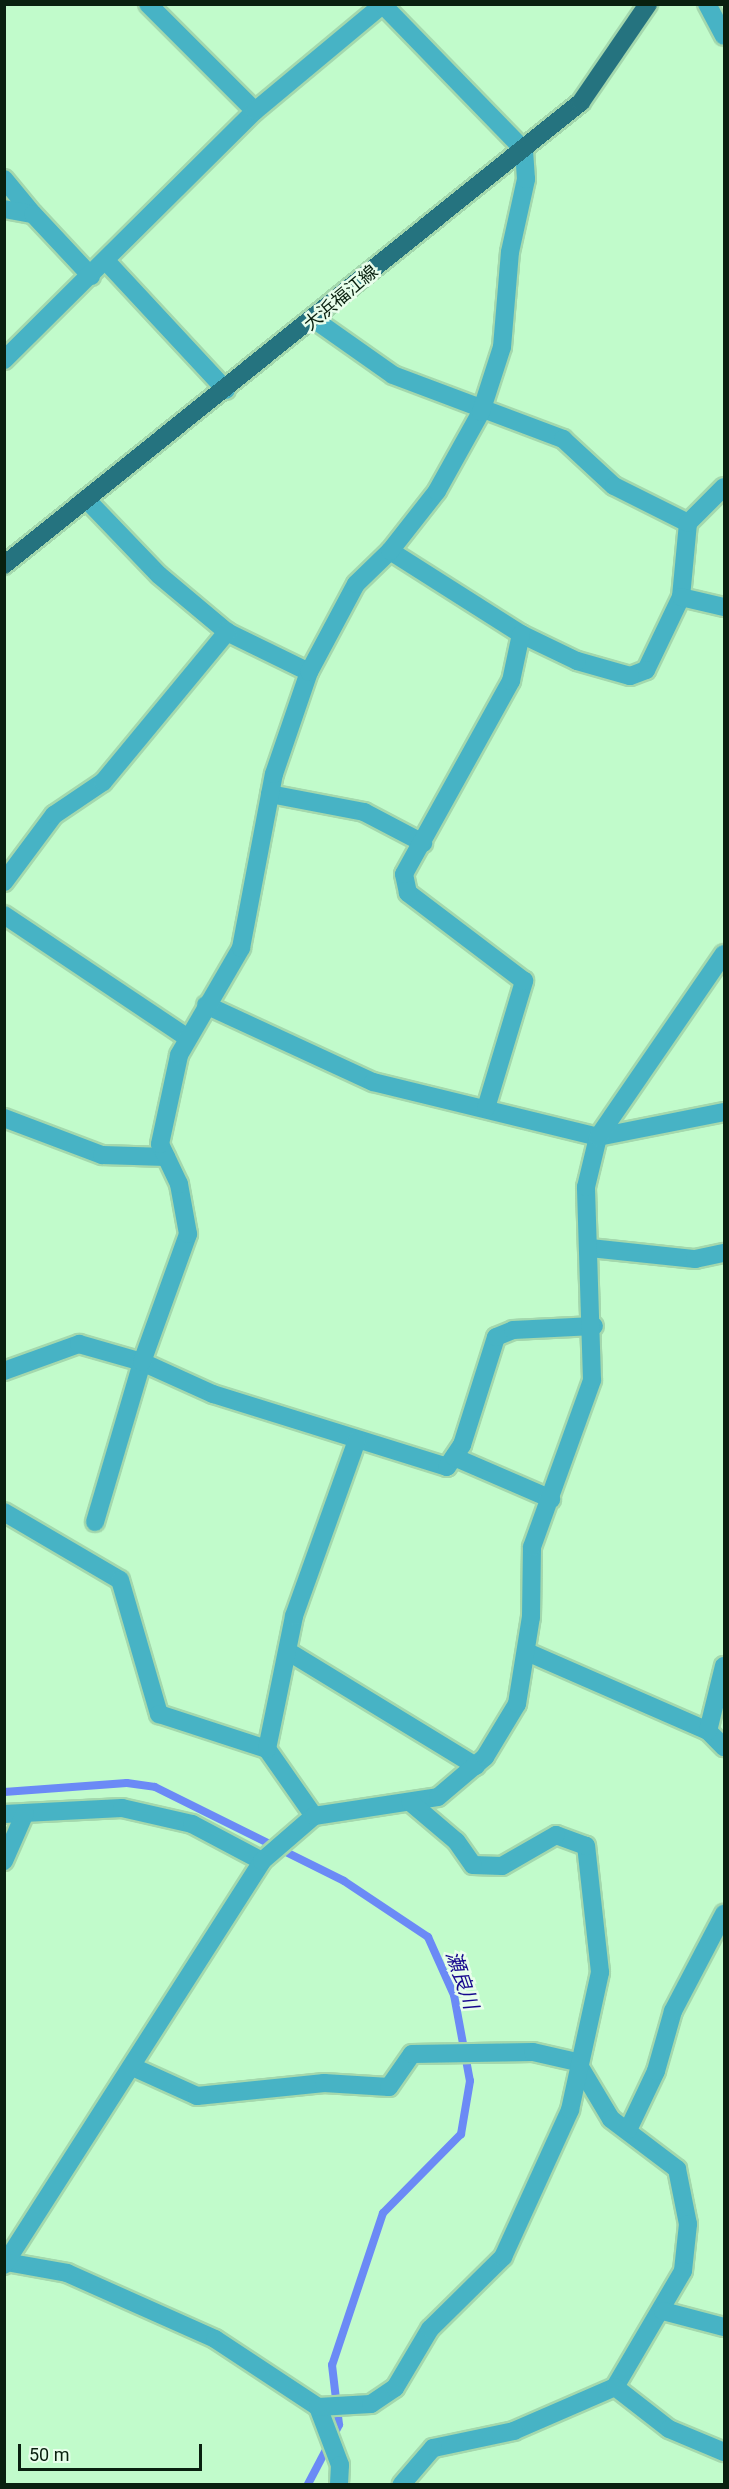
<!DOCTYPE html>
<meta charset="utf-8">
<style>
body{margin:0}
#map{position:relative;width:729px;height:2489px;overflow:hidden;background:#c1fbcb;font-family:Roboto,"Noto Sans JP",sans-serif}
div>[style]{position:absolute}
.stream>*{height:8px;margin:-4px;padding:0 4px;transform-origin:4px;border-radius:4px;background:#6b8af6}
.roads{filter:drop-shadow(2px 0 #a4d8ad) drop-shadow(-2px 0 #a4d8ad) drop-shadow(0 2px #a4d8ad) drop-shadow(0 -2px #a4d8ad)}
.minor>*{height:18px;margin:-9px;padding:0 9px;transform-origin:9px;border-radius:9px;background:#47b3c5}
.major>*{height:18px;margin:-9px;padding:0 9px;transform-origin:9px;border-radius:9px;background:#25737f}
span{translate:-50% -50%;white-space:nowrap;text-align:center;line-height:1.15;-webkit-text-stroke:5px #e8feeb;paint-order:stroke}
.street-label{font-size:18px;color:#09200f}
.water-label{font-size:20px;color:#15068d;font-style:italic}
.frame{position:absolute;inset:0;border:6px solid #09200f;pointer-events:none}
.scale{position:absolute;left:18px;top:2444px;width:184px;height:27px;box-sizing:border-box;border:3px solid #09200f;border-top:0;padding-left:8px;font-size:18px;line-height:21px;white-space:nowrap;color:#09200f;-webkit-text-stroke:4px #e8feeb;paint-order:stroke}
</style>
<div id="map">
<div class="stream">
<i style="left:4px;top:1792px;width:123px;rotate:-4.2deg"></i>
<i style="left:127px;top:1783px;width:28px;rotate:8deg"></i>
<i style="left:155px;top:1787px;width:211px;rotate:26.4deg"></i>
<i style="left:344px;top:1881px;width:101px;rotate:33.7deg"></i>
<i style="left:428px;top:1937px;width:64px;rotate:65.9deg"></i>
<i style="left:454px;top:1995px;width:87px;rotate:79.5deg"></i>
<i style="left:470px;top:2081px;width:54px;rotate:99.6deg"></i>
<i style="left:461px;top:2134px;width:111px;rotate:134.6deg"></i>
<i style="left:383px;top:2213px;width:160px;rotate:108.5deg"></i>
<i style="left:332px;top:2365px;width:60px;rotate:83.3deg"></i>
<i style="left:339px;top:2425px;width:67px;rotate:117.7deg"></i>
</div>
<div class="roads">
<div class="minor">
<i style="left:148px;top:4px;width:151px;rotate:45deg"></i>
<i style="left:707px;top:4px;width:36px;rotate:62deg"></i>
<i style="left:4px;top:179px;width:45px;rotate:50.4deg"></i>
<i style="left:4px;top:209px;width:29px;rotate:10deg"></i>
<i style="left:33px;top:214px;width:85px;rotate:46.9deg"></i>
<i style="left:106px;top:261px;width:176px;rotate:47.1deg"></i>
<i style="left:315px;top:320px;width:95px;rotate:35.2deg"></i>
<i style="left:393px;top:375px;width:182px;rotate:20.6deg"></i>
<i style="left:563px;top:439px;width:69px;rotate:42.7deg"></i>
<i style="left:614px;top:486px;width:83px;rotate:26.6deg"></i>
<i style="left:688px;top:523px;width:74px;rotate:95.4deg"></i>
<i style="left:681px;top:597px;width:81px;rotate:115.6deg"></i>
<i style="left:646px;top:670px;width:17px;rotate:159deg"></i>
<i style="left:630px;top:676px;width:55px;rotate:-164.2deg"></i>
<i style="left:577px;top:661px;width:62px;rotate:-154.3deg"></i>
<i style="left:521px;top:634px;width:155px;rotate:-147.6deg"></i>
<i style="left:4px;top:360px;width:354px;rotate:-44.8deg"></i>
<i style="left:255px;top:111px;width:165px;rotate:-39.8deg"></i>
<i style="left:86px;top:499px;width:105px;rotate:46.2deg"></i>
<i style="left:159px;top:575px;width:89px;rotate:40deg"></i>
<i style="left:227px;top:632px;width:91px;rotate:26deg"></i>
<i style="left:688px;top:523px;width:51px;rotate:-45deg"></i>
<i style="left:681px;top:597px;width:44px;rotate:13.1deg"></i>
<i style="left:270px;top:794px;width:96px;rotate:10.8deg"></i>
<i style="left:364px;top:812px;width:67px;rotate:27.7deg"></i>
<i style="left:4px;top:882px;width:84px;rotate:-53.3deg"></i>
<i style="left:54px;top:815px;width:59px;rotate:-34deg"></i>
<i style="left:103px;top:782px;width:195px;rotate:-50.4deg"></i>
<i style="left:4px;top:915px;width:219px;rotate:33.8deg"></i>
<i style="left:206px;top:1005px;width:184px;rotate:24.8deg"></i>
<i style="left:373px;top:1082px;width:232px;rotate:13.7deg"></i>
<i style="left:598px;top:1137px;width:128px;rotate:-11.2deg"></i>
<i style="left:486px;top:1108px;width:133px;rotate:-73.3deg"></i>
<i style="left:524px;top:981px;width:146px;rotate:-142.8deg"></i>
<i style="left:408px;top:893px;width:19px;rotate:-102deg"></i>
<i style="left:404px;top:874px;width:221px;rotate:-61deg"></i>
<i style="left:511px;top:681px;width:48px;rotate:-78deg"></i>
<i style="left:4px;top:1118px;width:105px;rotate:20.7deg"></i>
<i style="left:102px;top:1155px;width:64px;rotate:1.8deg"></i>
<i style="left:590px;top:1248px;width:106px;rotate:6deg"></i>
<i style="left:695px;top:1259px;width:30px;rotate:-12deg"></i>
<i style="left:4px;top:1371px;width:80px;rotate:-19.8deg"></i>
<i style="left:79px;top:1344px;width:66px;rotate:15.9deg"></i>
<i style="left:142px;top:1362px;width:78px;rotate:24.3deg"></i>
<i style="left:213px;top:1394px;width:245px;rotate:17.3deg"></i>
<i style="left:447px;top:1467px;width:27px;rotate:-56deg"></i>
<i style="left:462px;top:1445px;width:113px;rotate:-72.5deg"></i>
<i style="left:496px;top:1337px;width:18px;rotate:-22deg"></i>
<i style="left:513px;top:1330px;width:81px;rotate:-2.8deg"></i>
<i style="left:454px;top:1457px;width:106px;rotate:23.4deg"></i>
<i style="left:4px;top:1512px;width:134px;rotate:30.4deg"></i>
<i style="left:120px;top:1580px;width:140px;rotate:73.8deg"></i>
<i style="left:159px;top:1714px;width:114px;rotate:18deg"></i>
<i style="left:267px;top:1749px;width:82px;rotate:55deg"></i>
<i style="left:95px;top:1522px;width:167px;rotate:-73.6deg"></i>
<i style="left:142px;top:1362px;width:136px;rotate:-70.2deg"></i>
<i style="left:188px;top:1234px;width:51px;rotate:-100.2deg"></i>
<i style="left:179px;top:1184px;width:44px;rotate:-115.4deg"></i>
<i style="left:160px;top:1144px;width:91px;rotate:-77.9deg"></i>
<i style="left:179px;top:1055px;width:124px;rotate:-59.9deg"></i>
<i style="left:241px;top:948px;width:177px;rotate:-79.3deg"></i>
<i style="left:274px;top:774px;width:108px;rotate:-71.1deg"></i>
<i style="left:309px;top:672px;width:100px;rotate:-61.9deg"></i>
<i style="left:356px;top:584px;width:47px;rotate:-44.1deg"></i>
<i style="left:390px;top:551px;width:76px;rotate:-51.9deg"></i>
<i style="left:437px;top:491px;width:90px;rotate:-60.9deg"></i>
<i style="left:481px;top:412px;width:68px;rotate:-72.1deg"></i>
<i style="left:502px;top:347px;width:95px;rotate:-85.2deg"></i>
<i style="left:510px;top:252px;width:75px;rotate:-77.6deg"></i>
<i style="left:526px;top:179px;width:29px;rotate:-94deg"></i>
<i style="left:524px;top:150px;width:204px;rotate:-134.2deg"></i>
<i style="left:289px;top:1652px;width:219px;rotate:31.4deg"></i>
<i style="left:527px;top:1652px;width:197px;rotate:23.6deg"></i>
<i style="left:708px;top:1731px;width:23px;rotate:45deg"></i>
<i style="left:708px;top:1731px;width:67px;rotate:-76.2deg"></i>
<i style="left:267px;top:1749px;width:136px;rotate:-78.5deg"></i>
<i style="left:294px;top:1616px;width:187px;rotate:-70.3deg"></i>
<i style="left:4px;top:1814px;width:118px;rotate:-2.9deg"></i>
<i style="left:122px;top:1808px;width:72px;rotate:12.9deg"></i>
<i style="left:192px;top:1824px;width:79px;rotate:27.9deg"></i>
<i style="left:4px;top:1861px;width:52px;rotate:-66.4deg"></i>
<i style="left:135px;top:2068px;width:68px;rotate:24.3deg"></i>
<i style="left:197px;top:2096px;width:128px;rotate:-5.8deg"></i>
<i style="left:324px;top:2083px;width:65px;rotate:3.5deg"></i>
<i style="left:389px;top:2087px;width:40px;rotate:-55.1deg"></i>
<i style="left:412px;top:2054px;width:121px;rotate:-0.9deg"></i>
<i style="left:533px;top:2052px;width:45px;rotate:12.8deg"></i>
<i style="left:577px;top:2062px;width:66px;rotate:59.2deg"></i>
<i style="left:611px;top:2119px;width:83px;rotate:37.1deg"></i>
<i style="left:677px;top:2169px;width:56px;rotate:78.7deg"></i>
<i style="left:688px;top:2224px;width:47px;rotate:96.1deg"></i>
<i style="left:683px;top:2271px;width:134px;rotate:120.4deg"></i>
<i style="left:615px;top:2387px;width:110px;rotate:156.5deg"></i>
<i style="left:514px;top:2431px;width:83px;rotate:168.1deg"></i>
<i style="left:433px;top:2448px;width:48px;rotate:130.7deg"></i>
<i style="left:628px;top:2130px;width:65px;rotate:-64.6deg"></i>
<i style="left:656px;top:2071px;width:62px;rotate:-74.2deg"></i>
<i style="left:673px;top:2011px;width:110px;rotate:-62.3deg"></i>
<i style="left:6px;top:2262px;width:62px;rotate:10.2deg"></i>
<i style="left:67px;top:2273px;width:162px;rotate:24deg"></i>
<i style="left:215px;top:2339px;width:123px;rotate:33.4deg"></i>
<i style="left:318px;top:2407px;width:62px;rotate:69.2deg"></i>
<i style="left:340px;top:2465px;width:19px;rotate:93deg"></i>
<i style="left:4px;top:2265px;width:479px;rotate:-57.4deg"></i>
<i style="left:262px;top:1861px;width:69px;rotate:-40.9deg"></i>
<i style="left:314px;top:1816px;width:125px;rotate:-8.7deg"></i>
<i style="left:438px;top:1797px;width:62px;rotate:-40.4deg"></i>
<i style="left:485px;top:1757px;width:62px;rotate:-58.9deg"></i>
<i style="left:517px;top:1704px;width:88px;rotate:-80.9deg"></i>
<i style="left:531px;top:1617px;width:70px;rotate:-89.2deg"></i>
<i style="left:532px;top:1547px;width:177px;rotate:-70.2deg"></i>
<i style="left:592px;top:1380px;width:193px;rotate:-91.8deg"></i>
<i style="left:586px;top:1187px;width:51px;rotate:-76.5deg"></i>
<i style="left:598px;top:1137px;width:222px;rotate:-55.5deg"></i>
<i style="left:663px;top:2311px;width:63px;rotate:14.7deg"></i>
<i style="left:615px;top:2387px;width:68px;rotate:37.9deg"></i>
<i style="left:669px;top:2429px;width:60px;rotate:22.7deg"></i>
<i style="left:318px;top:2407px;width:53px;rotate:-3.2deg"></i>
<i style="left:371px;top:2404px;width:29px;rotate:-34deg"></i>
<i style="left:395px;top:2388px;width:69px;rotate:-59.3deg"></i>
<i style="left:430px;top:2329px;width:103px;rotate:-44.6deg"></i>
<i style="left:503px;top:2257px;width:162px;rotate:-65.5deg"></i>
<i style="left:570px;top:2110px;width:141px;rotate:-77.7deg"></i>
<i style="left:600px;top:1972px;width:127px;rotate:-96.3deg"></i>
<i style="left:586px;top:1846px;width:32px;rotate:-160deg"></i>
<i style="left:556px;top:1835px;width:62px;rotate:150.1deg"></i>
<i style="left:502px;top:1866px;width:29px;rotate:-178deg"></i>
<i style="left:473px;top:1865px;width:29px;rotate:-125deg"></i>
<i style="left:456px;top:1841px;width:60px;rotate:-139.7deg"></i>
</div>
<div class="major">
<i style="left:4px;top:565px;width:740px;rotate:-38.74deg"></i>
<i style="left:581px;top:102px;width:119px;rotate:-55.6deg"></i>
</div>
</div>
<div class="street-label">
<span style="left:341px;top:298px;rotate:-40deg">大浜福江線</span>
</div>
<div class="water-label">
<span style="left:462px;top:1980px;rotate:71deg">瀬良川</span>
</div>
<div class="frame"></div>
<div class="scale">50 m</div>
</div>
